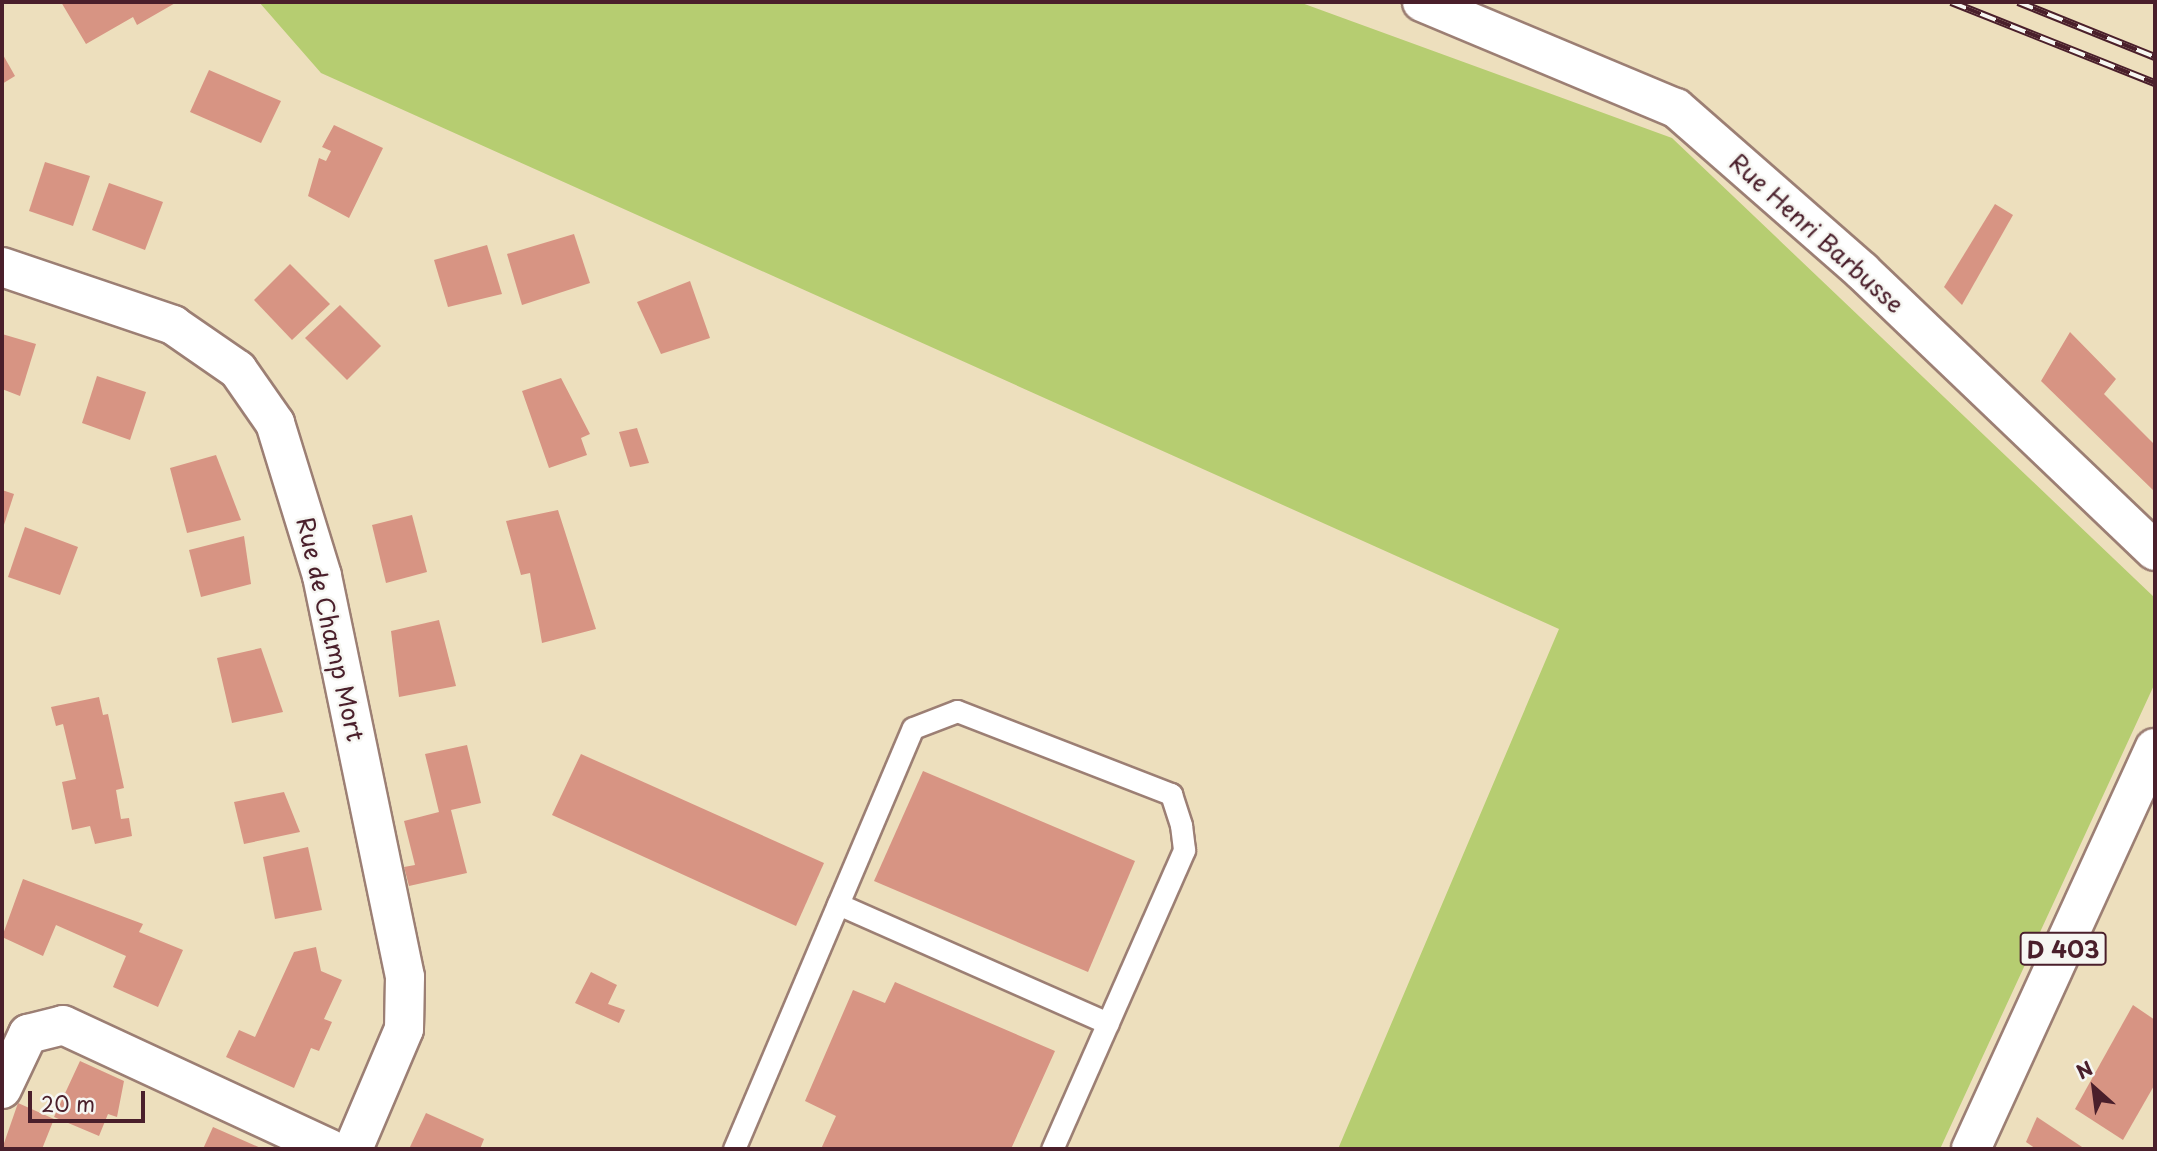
<!DOCTYPE html>
<style>
body{margin:0}
#map{position:relative;width:2157px;height:1151px;overflow:hidden;background:#eddfbd;font-family:"Playpen Sans",sans-serif}
div>[style]{position:absolute}
.green>*{inset:0;background:#b6cd71}
.building>*{inset:0;background:#d79483}
.roads{filter:drop-shadow(2px 0 #9c7f74) drop-shadow(-2px 0 #9c7f74) drop-shadow(0 2px #9c7f74) drop-shadow(0 -2px #9c7f74)}
.lane>*{height:21px;margin:-10.5px;padding:0 10.5px;transform-origin:10.5px;border-radius:10.5px;background:#fff}
.street>*{height:38px;margin:-19px;padding:0 19px;transform-origin:19px;border-radius:19px;background:#fff}
.primary>*{height:38px;margin:-19px;padding:0 19px;transform-origin:19px;border-radius:19px;background:#fff}
.rail>*{height:8px;margin-top:-4px;transform-origin:0;background:repeating-linear-gradient(90deg,#f6f6f2 0 16px,#4a1f2b 0 32px);box-sizing:border-box;border-block:2px solid #4a1f2b}
span{translate:-50% -50%;white-space:nowrap;text-align:center;line-height:1.15;-webkit-text-stroke:5px #f6f6f2;paint-order:stroke}
.shield-label span{padding:2px 5px;background:#f6f6f2;border:2px solid;border-radius:5px;-webkit-text-stroke-width:0}
.shield-label{font-size:23px;color:#4a1f2b;font-weight:700}
.street-label{font-size:24px;color:#4a1f2b}
.frame{position:absolute;inset:0;border:4px solid #4a1f2b;pointer-events:none}
.north{position:absolute;left:2059px;top:1053px;width:70px;height:70px;-webkit-text-stroke:5px #f6f6f2;paint-order:stroke;rotate:332deg;font-size:19px;font-weight:700;line-height:28px;text-align:center;color:#4a1f2b}
.north::after{content:'';display:block;margin:auto;width:24px;height:32px;background:#4a1f2b;clip-path:polygon(50% 0,100% 100%,50% 72%,0 100%)}
.scale{position:absolute;left:28px;top:1091px;width:117px;height:32px;box-sizing:border-box;border:4px solid #4a1f2b;border-top:0;padding-left:9px;font-size:21px;line-height:24px;white-space:nowrap;color:#4a1f2b;-webkit-text-stroke:5px #f6f6f2;paint-order:stroke}
</style>
<div id="map">
<div class="green">
<i style="clip-path:polygon(259px 2px,1299px 2px,1672px 138px,2155px 598px,2155px 683px,1940px 1149px,1338px 1149px,1559px 629px,321px 73px)"></i>
</div>
<div class="building">
<i style="clip-path:polygon(61px 2px,177px 2px,137px 25px,133px 17px,86px 44px)"></i>
<i style="clip-path:polygon(2px 53px,15px 76px,2px 84px)"></i>
<i style="clip-path:polygon(209px 70px,281px 101px,261px 143px,190px 112px)"></i>
<i style="clip-path:polygon(334px 125px,383px 148px,349px 218px,308px 196px,319px 158px,326px 161px,331px 151px,322px 147px)"></i>
<i style="clip-path:polygon(45px 162px,90px 176px,73px 226px,29px 211px)"></i>
<i style="clip-path:polygon(109px 183px,163px 202px,145px 250px,92px 230px)"></i>
<i style="clip-path:polygon(1995px 204px,2013px 215px,1962px 305px,1944px 287px)"></i>
<i style="clip-path:polygon(574px 234px,590px 283px,522px 305px,507px 254px)"></i>
<i style="clip-path:polygon(487px 245px,502px 294px,448px 307px,434px 260px)"></i>
<i style="clip-path:polygon(290px 264px,330px 304px,292px 340px,254px 300px)"></i>
<i style="clip-path:polygon(690px 281px,710px 338px,661px 354px,637px 302px)"></i>
<i style="clip-path:polygon(340px 305px,381px 346px,347px 380px,305px 338px)"></i>
<i style="clip-path:polygon(2070px 332px,2116px 379px,2104px 394px,2155px 445px,2155px 492px,2041px 381px)"></i>
<i style="clip-path:polygon(2px 334px,36px 344px,20px 396px,2px 389px)"></i>
<i style="clip-path:polygon(97px 376px,146px 392px,130px 440px,82px 423px)"></i>
<i style="clip-path:polygon(561px 378px,590px 434px,581px 438px,587px 455px,549px 468px,522px 391px)"></i>
<i style="clip-path:polygon(637px 428px,649px 463px,630px 467px,619px 432px)"></i>
<i style="clip-path:polygon(216px 455px,241px 520px,187px 533px,170px 468px)"></i>
<i style="clip-path:polygon(2px 490px,14px 494px,2px 531px)"></i>
<i style="clip-path:polygon(558px 510px,596px 629px,542px 643px,530px 573px,521px 575px,506px 521px)"></i>
<i style="clip-path:polygon(412px 515px,427px 572px,386px 583px,372px 525px)"></i>
<i style="clip-path:polygon(25px 527px,78px 547px,60px 595px,8px 577px)"></i>
<i style="clip-path:polygon(244px 536px,251px 584px,201px 597px,189px 550px)"></i>
<i style="clip-path:polygon(439px 620px,456px 686px,399px 697px,391px 631px)"></i>
<i style="clip-path:polygon(261px 648px,283px 712px,232px 723px,217px 658px)"></i>
<i style="clip-path:polygon(99px 697px,103px 715px,108px 714px,124px 788px,116px 790px,121px 819px,129px 818px,132px 836px,95px 844px,90px 826px,72px 830px,62px 782px,76px 779px,63px 724px,56px 726px,51px 707px)"></i>
<i style="clip-path:polygon(467px 745px,481px 803px,451px 810px,467px 873px,409px 886px,404px 867px,415px 865px,404px 821px,439px 812px,425px 754px)"></i>
<i style="clip-path:polygon(581px 754px,824px 863px,796px 926px,552px 815px)"></i>
<i style="clip-path:polygon(923px 771px,1135px 861px,1088px 972px,874px 881px)"></i>
<i style="clip-path:polygon(284px 792px,300px 832px,244px 844px,234px 802px)"></i>
<i style="clip-path:polygon(308px 847px,322px 910px,275px 919px,263px 857px)"></i>
<i style="clip-path:polygon(23px 879px,143px 924px,139px 932px,183px 950px,158px 1007px,113px 987px,126px 956px,56px 925px,43px 956px,2px 937px)"></i>
<i style="clip-path:polygon(316px 947px,321px 971px,342px 980px,324px 1019px,332px 1022px,319px 1051px,311px 1048px,294px 1088px,226px 1057px,239px 1030px,255px 1037px,294px 952px)"></i>
<i style="clip-path:polygon(591px 972px,617px 985px,608px 1004px,625px 1010px,619px 1023px,575px 1003px)"></i>
<i style="clip-path:polygon(895px 982px,1055px 1051px,1011px 1149px,821px 1149px,836px 1116px,805px 1101px,853px 990px,885px 1003px)"></i>
<i style="clip-path:polygon(2133px 1005px,2155px 1020px,2155px 1084px,2123px 1140px,2075px 1109px)"></i>
<i style="clip-path:polygon(80px 1061px,124px 1081px,117px 1117px,108px 1114px,99px 1136px,54px 1117px)"></i>
<i style="clip-path:polygon(18px 1103px,54px 1119px,42px 1149px,2px 1149px)"></i>
<i style="clip-path:polygon(426px 1113px,484px 1139px,480px 1149px,409px 1149px)"></i>
<i style="clip-path:polygon(2037px 1117px,2085px 1149px,2036px 1149px,2026px 1142px)"></i>
<i style="clip-path:polygon(213px 1127px,263px 1149px,203px 1149px)"></i>
</div>
<div class="roads">
<div class="lane">
<i style="left:838px;top:904px;width:295px;rotate:23.8deg"></i>
<i style="left:734px;top:1149px;width:457px;rotate:-67deg"></i>
<i style="left:913px;top:728px;width:47px;rotate:-21.1deg"></i>
<i style="left:957px;top:711px;width:230px;rotate:21.2deg"></i>
<i style="left:1171px;top:794px;width:33px;rotate:72deg"></i>
<i style="left:1181px;top:825px;width:25px;rotate:83deg"></i>
<i style="left:1184px;top:850px;width:327px;rotate:113.8deg"></i>
</div>
<div class="street">
<i style="left:1422px;top:2px;width:275px;rotate:22.7deg"></i>
<i style="left:1676px;top:108px;width:247px;rotate:41.2deg"></i>
<i style="left:1862px;top:271px;width:405px;rotate:43.7deg"></i>
<i style="left:2px;top:267px;width:181px;rotate:18.7deg"></i>
<i style="left:173px;top:325px;width:79px;rotate:34.7deg"></i>
<i style="left:238px;top:370px;width:65px;rotate:55.1deg"></i>
<i style="left:275px;top:423px;width:160px;rotate:72.9deg"></i>
<i style="left:322px;top:576px;width:409px;rotate:78.3deg"></i>
<i style="left:405px;top:977px;width:52px;rotate:91.1deg"></i>
<i style="left:404px;top:1029px;width:130px;rotate:113deg"></i>
<i style="left:2px;top:1089px;width:61px;rotate:-64.7deg"></i>
<i style="left:28px;top:1034px;width:36px;rotate:-14deg"></i>
<i style="left:63px;top:1025px;width:294px;rotate:24.9deg"></i>
</div>
<div class="primary">
<i style="left:1971px;top:1149px;width:441px;rotate:-65.4deg"></i>
</div>
</div>
<div class="rail">
<i style="left:1951px;top:2px;width:219px;rotate:21.7deg"></i>
<i style="left:2018px;top:2px;width:148px;rotate:21.9deg"></i>
</div>
<div class="shield-label">
<span style="left:2063px;top:949px">D 403</span>
</div>
<div class="street-label">
<span style="left:1817px;top:233px;rotate:42deg">Rue Henri Barbusse</span>
<span style="left:331px;top:629px;rotate:77deg">Rue de Champ Mort</span>
</div>
<div class="frame"></div>
<div class="north">N</div>
<div class="scale">20 m</div>
</div>
